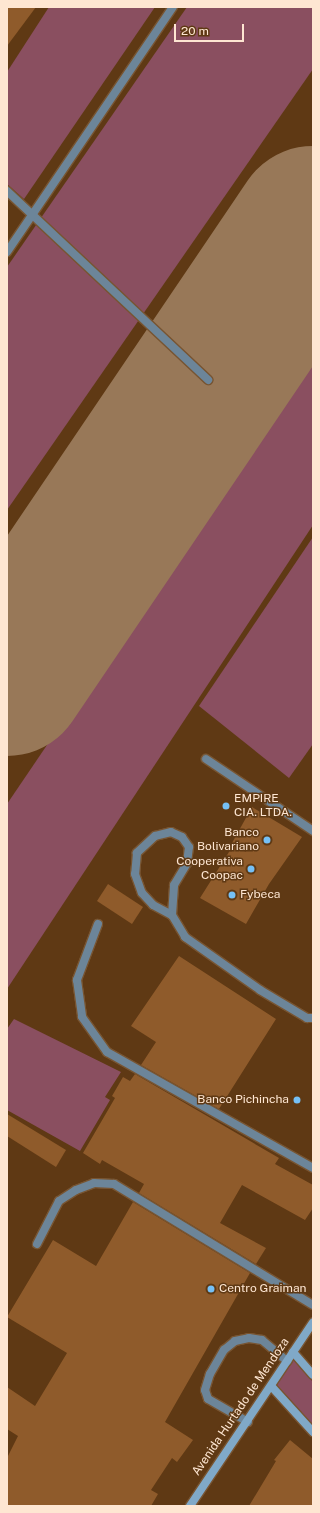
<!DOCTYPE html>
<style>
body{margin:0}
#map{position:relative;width:320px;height:1513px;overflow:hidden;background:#5f3914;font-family:"Public Sans",sans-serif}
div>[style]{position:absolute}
.green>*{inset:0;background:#8a4f60}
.taxiway>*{height:63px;margin:-31.5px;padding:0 31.5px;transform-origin:31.5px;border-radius:31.5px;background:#987858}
.runway>*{height:158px;margin:-79px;padding:0 79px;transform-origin:79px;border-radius:79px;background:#987858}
.building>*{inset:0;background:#8f5b2b}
.roads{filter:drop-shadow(1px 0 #785532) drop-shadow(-1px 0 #785532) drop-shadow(0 1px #785532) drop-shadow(0 -1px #785532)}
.service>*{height:8px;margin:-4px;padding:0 4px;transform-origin:4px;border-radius:4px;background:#6c8599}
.secondary>*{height:8px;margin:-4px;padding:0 4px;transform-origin:4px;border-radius:4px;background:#80a9c8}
.dots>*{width:11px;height:11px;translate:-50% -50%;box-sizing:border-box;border:2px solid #5f3914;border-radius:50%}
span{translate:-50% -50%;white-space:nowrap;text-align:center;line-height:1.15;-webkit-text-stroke:3px #5f3914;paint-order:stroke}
.poi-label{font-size:12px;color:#fee6d2}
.left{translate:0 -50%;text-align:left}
.right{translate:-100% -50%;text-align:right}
.street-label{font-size:12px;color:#fee6d2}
.frame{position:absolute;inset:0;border:8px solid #fee6d2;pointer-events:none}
.scale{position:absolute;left:174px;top:24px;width:70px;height:18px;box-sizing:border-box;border:2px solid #fee6d2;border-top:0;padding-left:5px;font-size:12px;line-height:14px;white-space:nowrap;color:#fee6d2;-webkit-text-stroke:3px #5f3914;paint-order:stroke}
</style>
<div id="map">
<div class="green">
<i style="clip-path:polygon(49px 7px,155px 7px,24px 199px,7px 184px,7px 72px)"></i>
<i style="clip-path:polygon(187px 7px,313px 7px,313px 69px,7px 510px,7px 267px)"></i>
<i style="clip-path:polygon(313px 353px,313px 525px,7px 989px,7px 804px)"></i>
<i style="clip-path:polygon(313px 537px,313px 744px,289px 778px,199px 706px)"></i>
<i style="clip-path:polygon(14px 1019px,121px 1072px,105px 1097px,110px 1100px,80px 1151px,7px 1110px,7px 1029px)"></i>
<i style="clip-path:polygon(293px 1359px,313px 1382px,313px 1427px,275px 1386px)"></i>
</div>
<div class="taxiway">
<i style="left:7px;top:651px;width:26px;rotate:-36deg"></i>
<i style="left:28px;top:636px;width:43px;rotate:-48.8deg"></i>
</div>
<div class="runway">
<i style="left:7px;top:677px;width:546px;rotate:-55.9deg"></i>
</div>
<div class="building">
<i style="clip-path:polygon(7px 7px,36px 7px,7px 46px)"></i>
<i style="clip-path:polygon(252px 807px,302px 837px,269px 884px,246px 924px,200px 898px,234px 844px,232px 843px)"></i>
<i style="clip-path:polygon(108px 884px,143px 907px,132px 924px,97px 901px)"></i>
<i style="clip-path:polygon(179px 956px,276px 1019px,219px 1109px,141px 1065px,156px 1042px,131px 1026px)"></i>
<i style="clip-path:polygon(135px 1074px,279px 1158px,275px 1164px,313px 1185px,313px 1208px,305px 1220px,242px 1185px,220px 1223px,266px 1248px,256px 1264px,139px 1193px,144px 1184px,102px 1160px,100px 1164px,83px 1153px,115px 1098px,112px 1096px,123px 1077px,130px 1081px)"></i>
<i style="clip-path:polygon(7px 1114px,66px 1150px,56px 1167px,7px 1136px)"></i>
<i style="clip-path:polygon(133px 1202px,250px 1273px,165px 1422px,193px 1440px,177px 1462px,172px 1458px,151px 1490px,158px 1494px,151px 1506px,7px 1506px,7px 1458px,18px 1436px,7px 1429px,7px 1387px,35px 1406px,67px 1353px,7px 1317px,53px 1240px,96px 1266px)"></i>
<i style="clip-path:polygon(290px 1440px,313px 1459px,313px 1506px,249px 1506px,276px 1461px,274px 1460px)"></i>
</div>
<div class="roads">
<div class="service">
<i style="left:7px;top:191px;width:276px;rotate:43.2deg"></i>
<i style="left:7px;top:252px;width:296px;rotate:-55.9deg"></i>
<i style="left:206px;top:759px;width:129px;rotate:33.9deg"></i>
<i style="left:172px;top:915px;width:30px;rotate:-86deg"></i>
<i style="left:174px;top:885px;width:26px;rotate:-59deg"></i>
<i style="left:187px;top:863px;width:16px;rotate:-83deg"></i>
<i style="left:189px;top:847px;width:12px;rotate:-125deg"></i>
<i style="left:182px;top:837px;width:12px;rotate:-156deg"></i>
<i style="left:171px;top:832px;width:16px;rotate:166deg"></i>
<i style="left:155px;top:836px;width:25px;rotate:137deg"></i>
<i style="left:137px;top:853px;width:21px;rotate:95deg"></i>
<i style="left:135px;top:874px;width:20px;rotate:70deg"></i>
<i style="left:142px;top:893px;width:16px;rotate:47deg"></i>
<i style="left:153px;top:905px;width:21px;rotate:28deg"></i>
<i style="left:172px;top:915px;width:26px;rotate:59deg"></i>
<i style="left:185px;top:937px;width:92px;rotate:35.2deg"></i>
<i style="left:260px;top:990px;width:55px;rotate:30.8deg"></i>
<i style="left:307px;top:1018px;width:6px"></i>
<i style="left:98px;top:924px;width:60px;rotate:110.6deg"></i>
<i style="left:77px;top:980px;width:37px;rotate:82deg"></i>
<i style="left:82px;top:1017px;width:43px;rotate:54.5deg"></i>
<i style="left:107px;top:1052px;width:236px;rotate:29.4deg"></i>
<i style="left:37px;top:1244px;width:48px;rotate:-62.9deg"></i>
<i style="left:59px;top:1201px;width:20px;rotate:-33deg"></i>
<i style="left:76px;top:1190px;width:19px;rotate:-21deg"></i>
<i style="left:94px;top:1183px;width:20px;rotate:3deg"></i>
<i style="left:114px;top:1184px;width:233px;rotate:31.3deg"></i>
<i style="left:248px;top:1422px;width:46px;rotate:-150.1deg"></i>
<i style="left:208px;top:1399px;width:9px;rotate:-108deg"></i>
<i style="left:205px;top:1390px;width:17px;rotate:-73deg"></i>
<i style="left:210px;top:1374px;width:28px;rotate:-60deg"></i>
<i style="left:224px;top:1350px;width:14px;rotate:-39deg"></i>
<i style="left:235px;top:1341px;width:14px;rotate:-12deg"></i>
<i style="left:249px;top:1338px;width:13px;rotate:9deg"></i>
<i style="left:262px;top:1340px;width:33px;rotate:40deg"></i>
</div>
<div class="secondary">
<i style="left:293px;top:1352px;width:30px;rotate:49deg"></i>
<i style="left:272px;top:1387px;width:61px;rotate:47.7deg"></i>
<i style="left:190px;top:1506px;width:221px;rotate:-56.2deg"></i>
</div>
</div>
<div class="dots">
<i style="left:226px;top:806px;background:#75c0f6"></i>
<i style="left:267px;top:840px;background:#75c0f6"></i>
<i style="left:251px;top:869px;background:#75c0f6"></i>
<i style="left:232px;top:895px;background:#75c0f6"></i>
<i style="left:297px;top:1100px;background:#75c0f6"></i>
<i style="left:211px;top:1289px;background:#75c0f6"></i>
</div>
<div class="poi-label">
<span class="left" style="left:234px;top:806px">EMPIRE<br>CIA. LTDA.</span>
<span class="right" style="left:259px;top:840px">Banco<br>Bolivariano</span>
<span class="right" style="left:243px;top:869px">Cooperativa<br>Coopac</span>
<span class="left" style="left:240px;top:895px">Fybeca</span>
<span class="right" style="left:289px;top:1100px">Banco Pichincha</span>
<span class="left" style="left:219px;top:1289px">Centro Graiman</span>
</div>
<div class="street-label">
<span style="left:241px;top:1407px;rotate:-56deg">Avenida Hurtado de Mendoza</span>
</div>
<div class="frame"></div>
<div class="scale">20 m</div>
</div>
